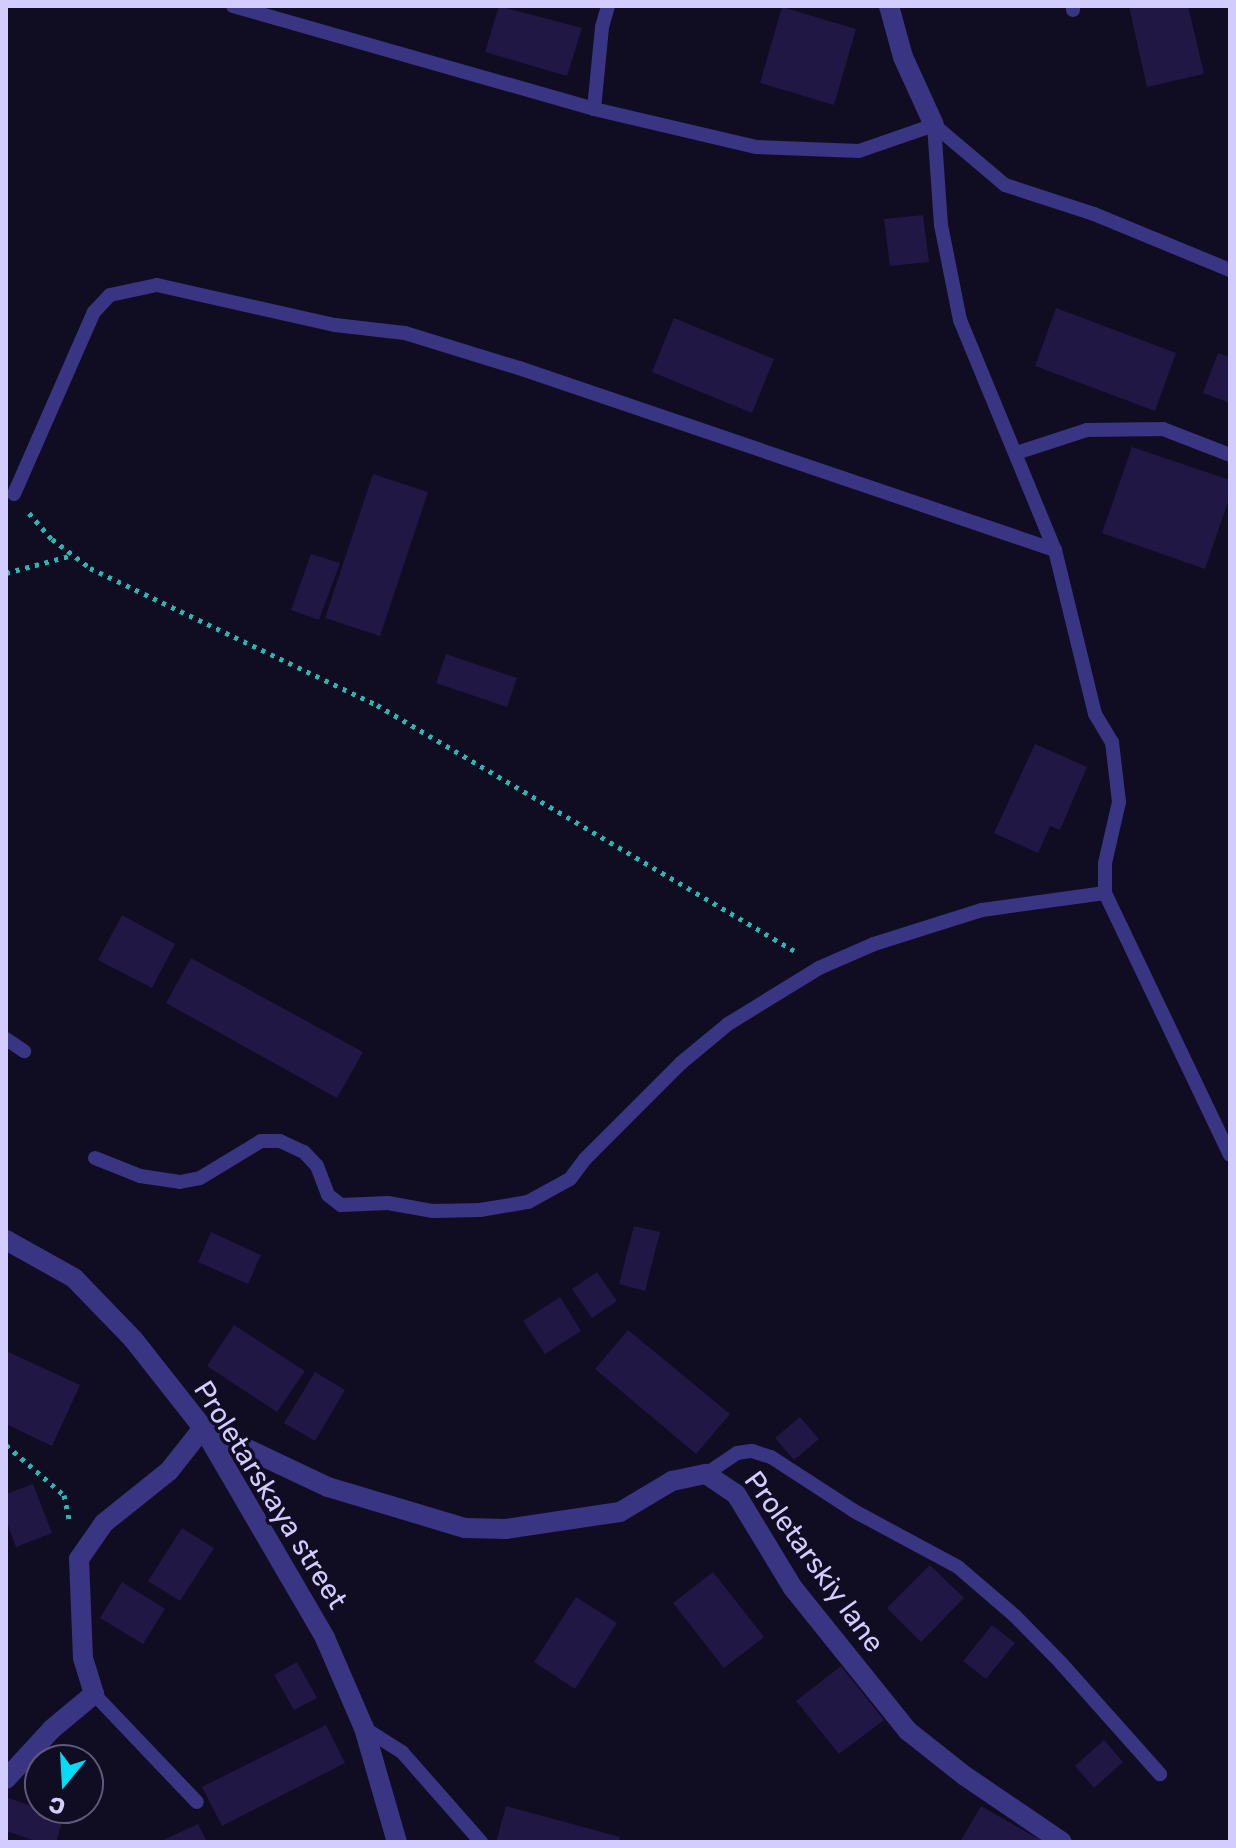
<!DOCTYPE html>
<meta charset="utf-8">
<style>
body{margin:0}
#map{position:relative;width:1236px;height:1848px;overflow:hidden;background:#100c22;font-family:Rubik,sans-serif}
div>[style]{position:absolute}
.building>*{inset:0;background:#211744}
.path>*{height:5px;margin-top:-2.5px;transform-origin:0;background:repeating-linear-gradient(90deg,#28b8b2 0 4px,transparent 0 10px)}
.service>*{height:14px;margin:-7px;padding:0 7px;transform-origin:7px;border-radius:7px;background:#393583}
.minor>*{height:20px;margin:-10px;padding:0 10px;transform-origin:10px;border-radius:10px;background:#393583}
span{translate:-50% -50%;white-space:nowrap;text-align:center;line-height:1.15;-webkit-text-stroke:7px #100c22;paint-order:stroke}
.street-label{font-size:28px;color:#d3cdff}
.frame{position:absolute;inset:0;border:8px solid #d3cdff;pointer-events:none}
.north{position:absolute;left:24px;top:1744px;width:80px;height:80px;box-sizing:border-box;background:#100c22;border:2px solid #5e597a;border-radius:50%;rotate:198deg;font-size:22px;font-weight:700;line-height:32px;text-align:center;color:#d3cdff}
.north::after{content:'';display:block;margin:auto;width:28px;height:36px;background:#00dcf8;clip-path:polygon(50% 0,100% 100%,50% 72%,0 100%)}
</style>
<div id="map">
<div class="building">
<i style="clip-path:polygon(499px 6px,582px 28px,567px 76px,485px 52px)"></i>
<i style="clip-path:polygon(1129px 6px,1188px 6px,1204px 74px,1147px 87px)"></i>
<i style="clip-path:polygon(782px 7px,856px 29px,834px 105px,760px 83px)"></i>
<i style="clip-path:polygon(923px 215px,929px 262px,890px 266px,884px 219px)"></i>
<i style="clip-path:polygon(1056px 308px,1176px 353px,1155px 411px,1035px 366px)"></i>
<i style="clip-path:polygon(674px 318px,774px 359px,752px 413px,652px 372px)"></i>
<i style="clip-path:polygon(1218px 353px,1230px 357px,1230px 403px,1203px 393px)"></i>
<i style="clip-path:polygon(1132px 447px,1230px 480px,1230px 496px,1205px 569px,1102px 533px)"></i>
<i style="clip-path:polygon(373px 474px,428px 492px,380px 636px,325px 618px)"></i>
<i style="clip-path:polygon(311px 554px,340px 563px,319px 620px,291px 610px)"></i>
<i style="clip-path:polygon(446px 654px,517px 678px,507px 707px,436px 683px)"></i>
<i style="clip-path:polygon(1035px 744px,1087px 767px,1060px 830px,1050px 826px,1038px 853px,994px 833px)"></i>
<i style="clip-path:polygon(122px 915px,175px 944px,152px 988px,98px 960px)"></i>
<i style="clip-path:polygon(191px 958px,363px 1052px,337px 1098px,166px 1003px)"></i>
<i style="clip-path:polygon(634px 1226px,660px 1232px,645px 1291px,619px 1284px)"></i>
<i style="clip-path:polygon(211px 1232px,261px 1255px,248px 1284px,198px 1262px)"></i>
<i style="clip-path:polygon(597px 1272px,617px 1301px,592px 1318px,572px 1289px)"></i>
<i style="clip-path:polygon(560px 1297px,581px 1331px,545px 1354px,523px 1321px)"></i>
<i style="clip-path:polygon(234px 1325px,305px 1371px,277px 1412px,207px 1366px)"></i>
<i style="clip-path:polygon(628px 1330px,730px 1414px,696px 1454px,595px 1369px)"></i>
<i style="clip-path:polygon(6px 1351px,80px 1385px,52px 1446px,6px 1424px)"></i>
<i style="clip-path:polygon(315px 1372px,345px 1390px,315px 1441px,284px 1423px)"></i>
<i style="clip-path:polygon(800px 1417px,819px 1439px,794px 1460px,775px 1438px)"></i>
<i style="clip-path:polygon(33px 1484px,52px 1533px,16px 1547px,6px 1520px,6px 1494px)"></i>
<i style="clip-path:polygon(182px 1528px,214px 1548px,180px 1601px,148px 1581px)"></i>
<i style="clip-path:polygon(930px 1565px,964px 1598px,921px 1642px,887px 1608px)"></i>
<i style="clip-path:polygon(713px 1572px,764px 1637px,724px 1668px,673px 1603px)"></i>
<i style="clip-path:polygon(122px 1582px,165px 1609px,143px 1644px,100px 1618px)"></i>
<i style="clip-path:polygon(576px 1597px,617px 1623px,575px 1689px,534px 1662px)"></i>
<i style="clip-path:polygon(992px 1625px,1015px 1643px,986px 1679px,963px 1661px)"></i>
<i style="clip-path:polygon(297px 1662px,317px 1698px,294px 1710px,274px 1675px)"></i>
<i style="clip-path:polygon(841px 1666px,884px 1720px,839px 1754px,796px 1701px)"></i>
<i style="clip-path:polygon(326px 1725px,345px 1763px,222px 1826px,202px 1787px)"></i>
<i style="clip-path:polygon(1104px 1740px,1123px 1762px,1094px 1788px,1075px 1766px)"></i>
<i style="clip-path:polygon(8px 1798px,64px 1816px,56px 1842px,39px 1842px,6px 1831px)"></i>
<i style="clip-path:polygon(506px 1806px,620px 1837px,619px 1842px,496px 1842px)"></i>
<i style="clip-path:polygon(981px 1806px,1044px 1842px,960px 1842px)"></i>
<i style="clip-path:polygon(198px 1824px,207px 1842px,159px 1842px)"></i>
</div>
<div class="path">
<i style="left:29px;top:513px;width:35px;rotate:49deg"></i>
<i style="left:52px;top:539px;width:48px;rotate:37.3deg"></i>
<i style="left:90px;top:568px;width:318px;rotate:25.5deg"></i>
<i style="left:377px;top:705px;width:489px;rotate:30.5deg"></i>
<i style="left:6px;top:573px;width:65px;rotate:-15.1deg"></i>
<i style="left:6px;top:1445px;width:77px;rotate:40.8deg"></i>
<i style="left:64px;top:1495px;width:29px;rotate:78deg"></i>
</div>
<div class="service">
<i style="left:233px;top:6px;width:375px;rotate:15.9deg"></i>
<i style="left:594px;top:109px;width:82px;rotate:-84.4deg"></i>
<i style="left:602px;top:27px;width:22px;rotate:-74deg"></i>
<i style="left:1073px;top:6px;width:4px;rotate:90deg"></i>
<i style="left:594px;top:109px;width:166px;rotate:13.2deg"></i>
<i style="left:756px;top:147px;width:103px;rotate:2.2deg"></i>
<i style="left:859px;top:151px;width:79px;rotate:-19.1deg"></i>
<i style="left:934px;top:125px;width:100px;rotate:86deg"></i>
<i style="left:941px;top:225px;width:97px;rotate:78.7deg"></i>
<i style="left:960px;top:320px;width:249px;rotate:67.6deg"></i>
<i style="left:1055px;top:550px;width:169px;rotate:76.3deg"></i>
<i style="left:1095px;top:714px;width:33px;rotate:59deg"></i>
<i style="left:1112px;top:742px;width:60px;rotate:83.3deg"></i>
<i style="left:1119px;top:802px;width:63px;rotate:102.9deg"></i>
<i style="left:1105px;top:863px;width:30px;rotate:90deg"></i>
<i style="left:1105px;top:893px;width:290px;rotate:64.5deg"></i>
<i style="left:934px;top:125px;width:93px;rotate:40.2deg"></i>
<i style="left:1005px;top:185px;width:94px;rotate:18deg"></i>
<i style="left:1094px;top:214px;width:147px;rotate:22.4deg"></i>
<i style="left:1016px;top:453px;width:75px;rotate:-17.9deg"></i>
<i style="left:1087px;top:430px;width:76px;rotate:-0.8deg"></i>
<i style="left:1163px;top:429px;width:72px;rotate:21.2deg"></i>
<i style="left:14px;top:494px;width:199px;rotate:-66.3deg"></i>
<i style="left:94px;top:312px;width:23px;rotate:-47deg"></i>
<i style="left:110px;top:295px;width:48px;rotate:-12deg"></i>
<i style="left:157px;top:285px;width:182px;rotate:12.7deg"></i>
<i style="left:335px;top:325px;width:70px;rotate:6.5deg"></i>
<i style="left:405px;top:333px;width:119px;rotate:17.1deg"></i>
<i style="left:519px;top:368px;width:566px;rotate:18.76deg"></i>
<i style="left:6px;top:1039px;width:22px;rotate:34deg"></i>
<i style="left:95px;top:1158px;width:48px;rotate:21.8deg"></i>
<i style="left:140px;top:1176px;width:40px;rotate:8.5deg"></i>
<i style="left:180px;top:1182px;width:20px;rotate:-11deg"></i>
<i style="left:200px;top:1178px;width:71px;rotate:-31.2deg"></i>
<i style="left:261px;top:1141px;width:19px"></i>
<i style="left:280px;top:1141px;width:26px;rotate:25deg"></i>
<i style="left:304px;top:1152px;width:19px;rotate:47deg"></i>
<i style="left:317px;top:1166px;width:31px;rotate:69deg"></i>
<i style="left:328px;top:1195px;width:16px;rotate:38deg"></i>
<i style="left:341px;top:1205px;width:47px;rotate:-2.4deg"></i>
<i style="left:388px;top:1203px;width:46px;rotate:10.1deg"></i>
<i style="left:433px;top:1211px;width:47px;rotate:-1.2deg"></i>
<i style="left:480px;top:1210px;width:49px;rotate:-9.5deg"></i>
<i style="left:528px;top:1202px;width:48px;rotate:-28.7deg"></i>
<i style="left:570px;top:1179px;width:25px;rotate:-53deg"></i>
<i style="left:585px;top:1159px;width:136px;rotate:-45deg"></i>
<i style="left:681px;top:1063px;width:61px;rotate:-39.7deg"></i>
<i style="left:728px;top:1024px;width:107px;rotate:-31.6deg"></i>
<i style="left:819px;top:968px;width:60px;rotate:-23.6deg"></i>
<i style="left:874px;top:944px;width:113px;rotate:-17.5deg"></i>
<i style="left:982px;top:910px;width:124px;rotate:-7.9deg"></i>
<i style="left:706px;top:1474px;width:37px;rotate:-34deg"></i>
<i style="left:737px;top:1453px;width:15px;rotate:-8deg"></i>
<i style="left:752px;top:1451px;width:20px;rotate:18deg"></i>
<i style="left:771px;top:1457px;width:99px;rotate:33deg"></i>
<i style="left:854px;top:1511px;width:118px;rotate:28.3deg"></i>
<i style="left:958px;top:1567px;width:75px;rotate:40.7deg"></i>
<i style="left:1015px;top:1616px;width:66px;rotate:45.6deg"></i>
<i style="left:1061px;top:1663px;width:149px;rotate:48.3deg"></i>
<i style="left:94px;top:1694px;width:149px;rotate:46.4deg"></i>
<i style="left:364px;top:1728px;width:45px;rotate:32.3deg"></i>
<i style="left:402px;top:1752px;width:120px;rotate:48.7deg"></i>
</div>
<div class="minor">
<i style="left:889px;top:6px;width:53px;rotate:74.6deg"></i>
<i style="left:903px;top:57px;width:75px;rotate:65.5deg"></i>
<i style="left:6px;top:1240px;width:78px;rotate:29.2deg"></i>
<i style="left:74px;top:1278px;width:85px;rotate:46deg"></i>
<i style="left:133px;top:1339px;width:113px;rotate:51.8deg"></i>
<i style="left:203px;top:1428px;width:243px;rotate:59.8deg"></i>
<i style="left:325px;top:1638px;width:98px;rotate:66.6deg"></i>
<i style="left:364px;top:1728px;width:119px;rotate:73.9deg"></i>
<i style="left:6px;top:1779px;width:68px;rotate:-47.4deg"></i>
<i style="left:52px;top:1729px;width:55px;rotate:-39.8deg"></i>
<i style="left:94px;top:1694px;width:38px;rotate:-107deg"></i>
<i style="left:83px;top:1658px;width:99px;rotate:-92.3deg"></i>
<i style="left:79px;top:1559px;width:44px;rotate:-55.2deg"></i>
<i style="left:104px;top:1523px;width:83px;rotate:-38.7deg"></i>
<i style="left:169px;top:1471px;width:55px;rotate:-51.7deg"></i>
<i style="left:203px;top:1428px;width:138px;rotate:25.3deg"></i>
<i style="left:328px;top:1487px;width:143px;rotate:16.7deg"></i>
<i style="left:465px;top:1528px;width:41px;rotate:1.4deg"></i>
<i style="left:506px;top:1529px;width:115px;rotate:-8.5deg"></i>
<i style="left:620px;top:1512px;width:61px;rotate:-30.8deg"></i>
<i style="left:672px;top:1481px;width:35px;rotate:-12deg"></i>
<i style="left:706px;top:1474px;width:36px;rotate:34deg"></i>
<i style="left:736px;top:1494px;width:110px;rotate:58.8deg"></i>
<i style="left:793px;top:1588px;width:184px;rotate:51.2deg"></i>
<i style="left:908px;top:1731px;width:73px;rotate:38.3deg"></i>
<i style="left:965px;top:1776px;width:117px;rotate:34.2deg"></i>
</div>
<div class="street-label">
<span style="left:270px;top:1495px;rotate:58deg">Proletarskaya street</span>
<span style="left:814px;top:1562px;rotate:54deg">Proletarskiy lane</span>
</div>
<div class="frame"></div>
<div class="north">С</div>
</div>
